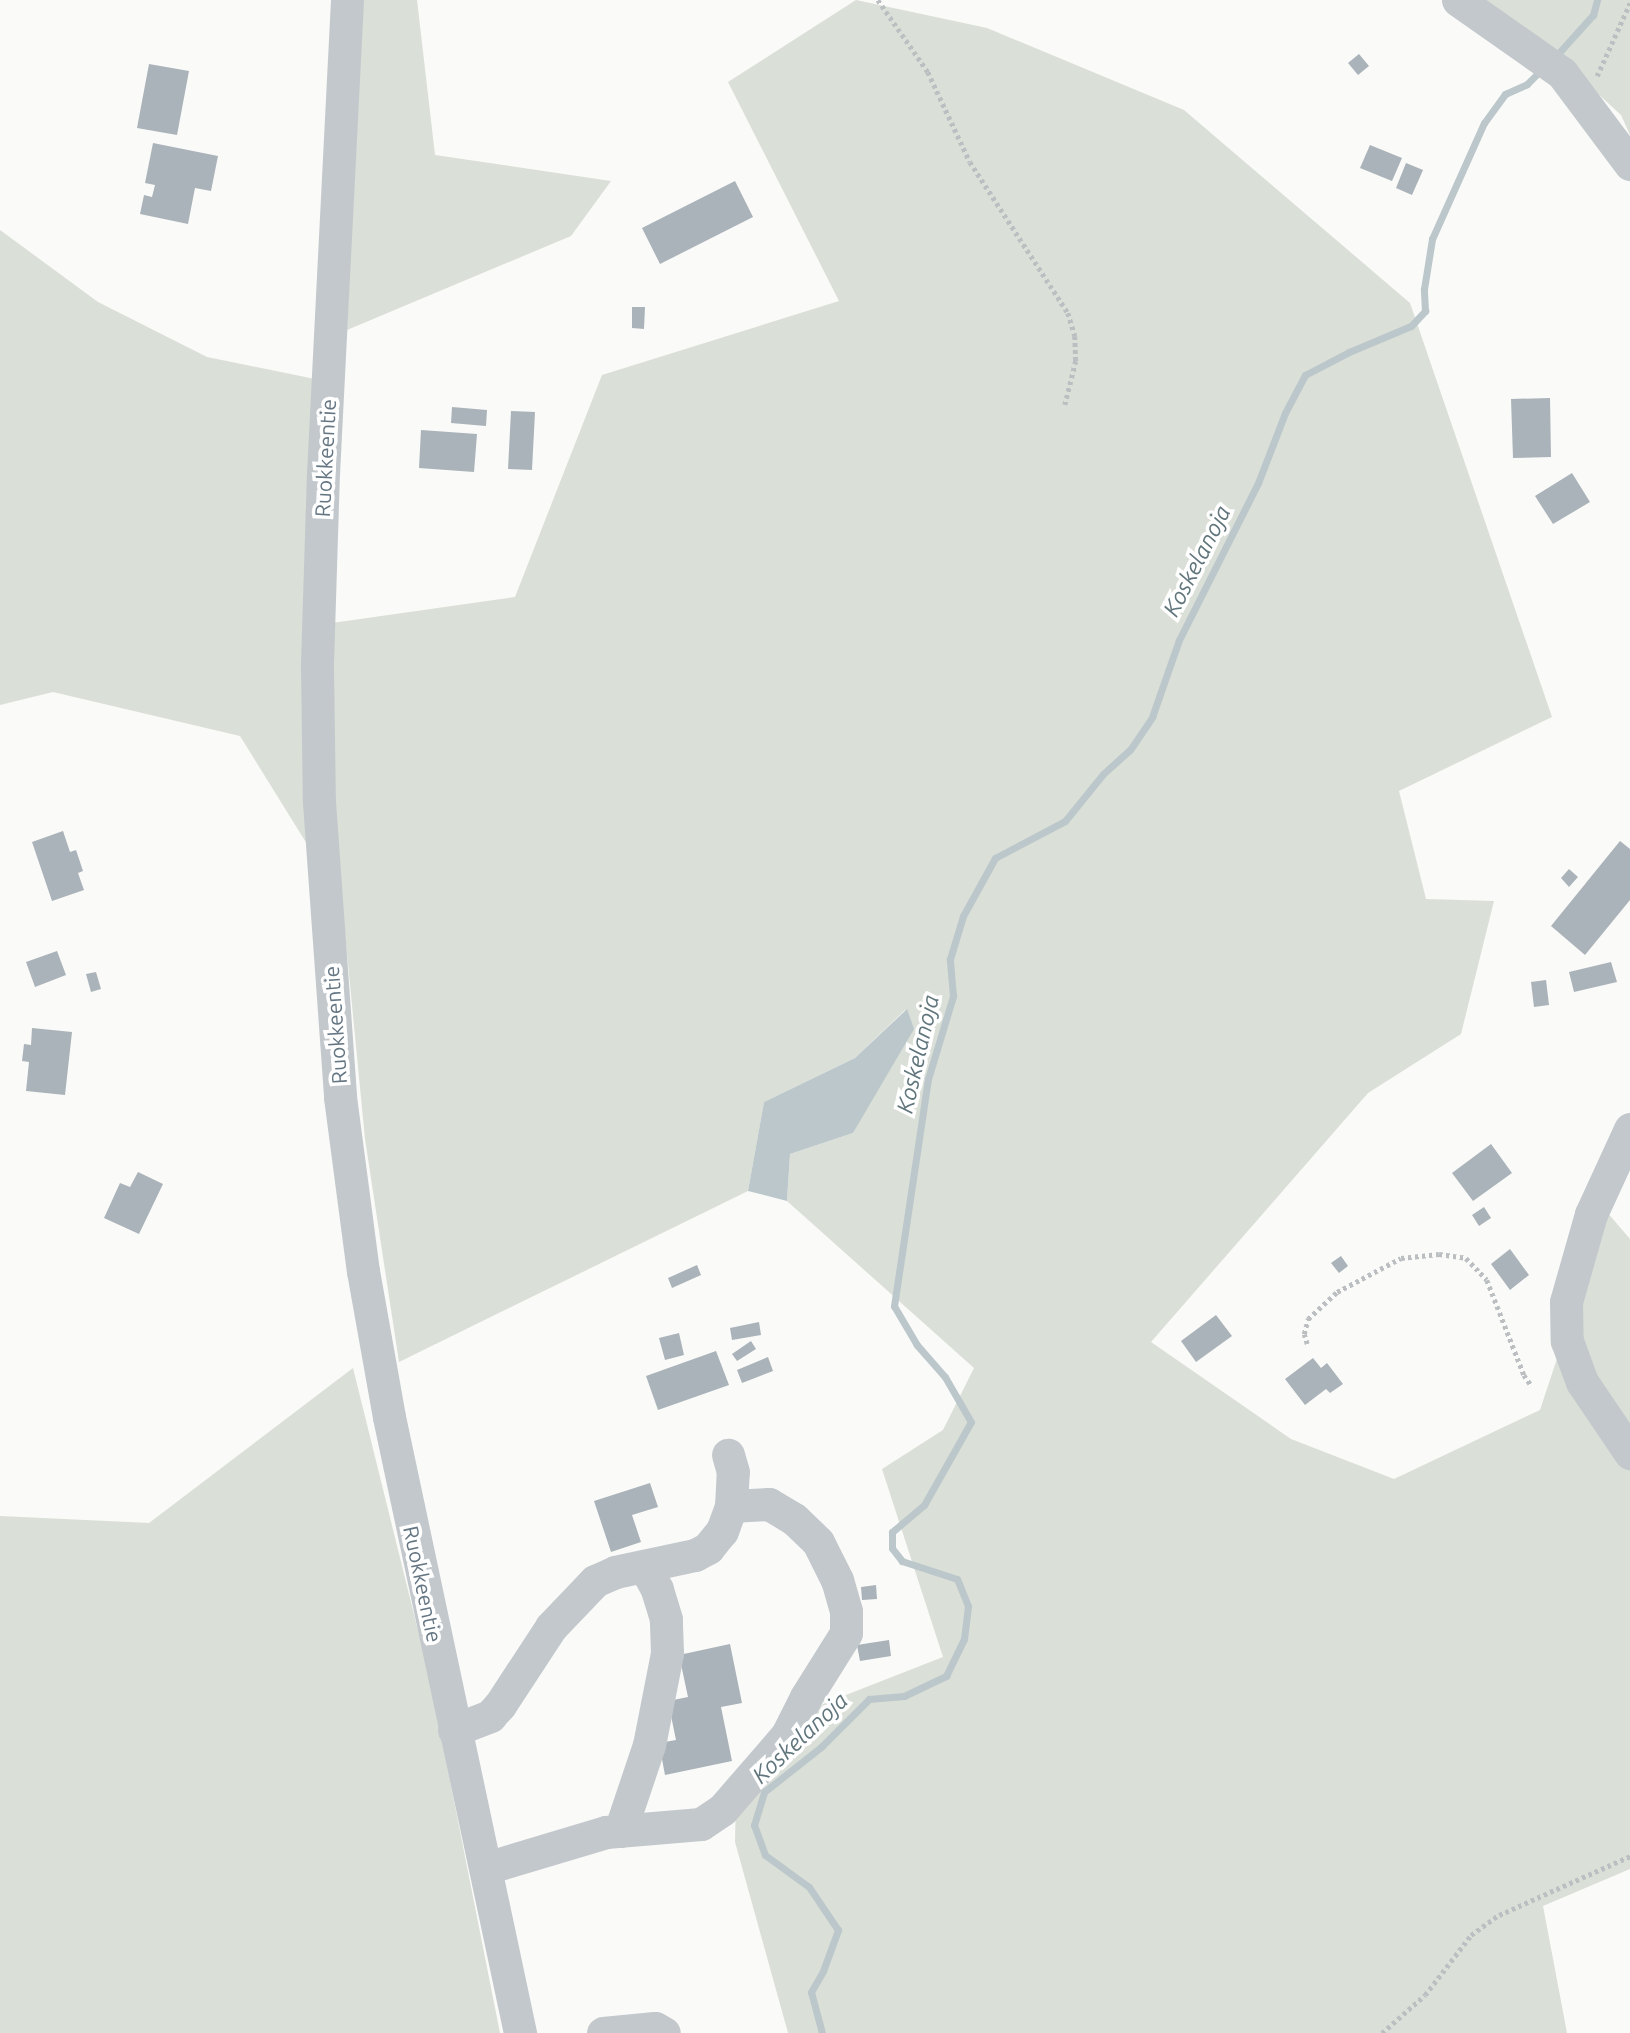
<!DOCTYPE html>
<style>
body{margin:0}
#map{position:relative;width:1630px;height:2033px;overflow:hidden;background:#fafaf8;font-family:Ubuntu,sans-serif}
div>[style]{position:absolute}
.green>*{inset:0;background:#dadfd7}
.water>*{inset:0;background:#bbc7cb}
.stream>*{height:7px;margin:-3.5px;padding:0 3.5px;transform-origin:3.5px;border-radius:3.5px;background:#bbc7cb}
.building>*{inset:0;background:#aab3b9}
.path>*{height:4.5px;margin-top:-2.25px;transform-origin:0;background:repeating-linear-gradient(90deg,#bbbfc2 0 3.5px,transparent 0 7px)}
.minor>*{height:33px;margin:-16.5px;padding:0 16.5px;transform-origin:16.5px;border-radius:16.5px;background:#c3c8cc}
span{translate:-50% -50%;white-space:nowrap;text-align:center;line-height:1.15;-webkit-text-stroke:7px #fff;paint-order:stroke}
.street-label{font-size:21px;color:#657683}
.water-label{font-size:23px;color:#60757c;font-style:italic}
</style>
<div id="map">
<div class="green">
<i style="clip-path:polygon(362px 0,417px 0,435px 155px,611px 181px,571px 236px,347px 330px)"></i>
<i style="clip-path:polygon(856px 0,987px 28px,1184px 110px,1410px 303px,1552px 717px,1399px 791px,1426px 899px,1494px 901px,1461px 1034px,1368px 1093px,1151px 1342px,1291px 1439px,1394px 1479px,1540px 1410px,1606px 1211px,1630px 1239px,1630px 1869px,1543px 1906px,1567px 2033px,788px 2033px,735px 1842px,736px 1793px,823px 1704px,943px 1657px,882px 1469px,943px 1430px,974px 1368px,787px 1201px,790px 1154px,853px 1133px,875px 1092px,906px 1009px,855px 1058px,764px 1102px,748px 1191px,399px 1362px,365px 1139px,335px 830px,332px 623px,515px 597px,602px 375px,839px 301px,728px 82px)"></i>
<i style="clip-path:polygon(1479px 0,1630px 0,1630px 135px,1621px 115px,1535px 36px)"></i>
<i style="clip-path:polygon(0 230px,98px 302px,207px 357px,315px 379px,307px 844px,240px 736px,53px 692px,0 705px)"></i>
<i style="clip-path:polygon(353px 1368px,429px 1675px,500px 2033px,0 2033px,0 1516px,149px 1523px)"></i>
</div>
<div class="water">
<i style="clip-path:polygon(907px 1009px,914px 1029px,853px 1133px,790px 1154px,787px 1201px,748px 1191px,764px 1102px,855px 1058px)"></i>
</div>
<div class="stream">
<i style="left:1555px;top:57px;width:57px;rotate:-47.9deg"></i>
<i style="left:1593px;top:15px;width:16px;rotate:-75deg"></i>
<i style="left:822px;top:2033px;width:42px;rotate:-105deg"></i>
<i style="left:811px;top:1992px;width:24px;rotate:-60deg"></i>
<i style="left:823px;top:1971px;width:44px;rotate:-69.9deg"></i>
<i style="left:838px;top:1930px;width:52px;rotate:-124deg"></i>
<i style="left:809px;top:1887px;width:54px;rotate:-144deg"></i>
<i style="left:765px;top:1855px;width:32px;rotate:-110deg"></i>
<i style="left:754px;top:1825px;width:34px;rotate:-73deg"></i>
<i style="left:764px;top:1792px;width:73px;rotate:-38.3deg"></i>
<i style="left:821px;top:1747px;width:68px;rotate:-45deg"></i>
<i style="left:869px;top:1699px;width:35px;rotate:-5deg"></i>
<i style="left:904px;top:1696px;width:47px;rotate:-25.5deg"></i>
<i style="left:946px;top:1676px;width:41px;rotate:-64.1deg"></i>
<i style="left:964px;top:1639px;width:33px;rotate:-83deg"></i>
<i style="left:968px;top:1606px;width:29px;rotate:-112deg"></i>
<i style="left:957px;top:1579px;width:58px;rotate:-161.9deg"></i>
<i style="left:902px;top:1561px;width:16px;rotate:-128deg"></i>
<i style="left:892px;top:1548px;width:16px;rotate:-90deg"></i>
<i style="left:892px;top:1532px;width:42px;rotate:-40.2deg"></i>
<i style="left:924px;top:1505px;width:95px;rotate:-60.5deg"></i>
<i style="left:971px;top:1422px;width:52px;rotate:-120deg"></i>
<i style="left:945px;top:1377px;width:43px;rotate:-131.2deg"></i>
<i style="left:917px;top:1345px;width:45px;rotate:-120.5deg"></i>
<i style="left:894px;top:1306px;width:230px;rotate:-81.5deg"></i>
<i style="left:928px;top:1079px;width:87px;rotate:-73.2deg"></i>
<i style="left:953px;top:996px;width:37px;rotate:-95deg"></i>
<i style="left:950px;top:959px;width:45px;rotate:-73.2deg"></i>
<i style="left:963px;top:916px;width:66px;rotate:-61.1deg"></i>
<i style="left:995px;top:858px;width:79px;rotate:-27.9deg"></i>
<i style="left:1065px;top:821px;width:60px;rotate:-51deg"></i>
<i style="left:1103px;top:774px;width:36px;rotate:-42deg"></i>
<i style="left:1130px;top:750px;width:40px;rotate:-56deg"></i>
<i style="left:1152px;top:717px;width:82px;rotate:-70.7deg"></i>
<i style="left:1179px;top:640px;width:176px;rotate:-63.3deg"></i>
<i style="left:1258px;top:483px;width:75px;rotate:-68.9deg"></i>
<i style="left:1285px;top:413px;width:43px;rotate:-62.2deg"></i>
<i style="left:1305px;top:375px;width:50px;rotate:-27.6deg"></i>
<i style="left:1349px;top:352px;width:67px;rotate:-22.8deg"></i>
<i style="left:1411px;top:326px;width:21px;rotate:-47deg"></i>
<i style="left:1425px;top:311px;width:22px;rotate:-93deg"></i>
<i style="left:1424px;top:289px;width:51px;rotate:-80.9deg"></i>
<i style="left:1432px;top:239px;width:127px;rotate:-65.9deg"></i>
<i style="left:1484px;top:123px;width:36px;rotate:-54deg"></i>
<i style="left:1505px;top:94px;width:24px;rotate:-24deg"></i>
<i style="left:1527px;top:84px;width:20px;rotate:-45deg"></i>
</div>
<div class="building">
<i style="clip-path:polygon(1359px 54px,1369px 66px,1358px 75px,1348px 63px)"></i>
<i style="clip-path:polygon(149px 64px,189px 71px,177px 135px,137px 128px)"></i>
<i style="clip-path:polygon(153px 143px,218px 156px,211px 191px,195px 188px,188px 224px,140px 214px,144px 195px,152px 197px,155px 185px,145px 183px)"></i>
<i style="clip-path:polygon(1370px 145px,1402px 158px,1392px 181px,1360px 168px)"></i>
<i style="clip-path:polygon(1406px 163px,1423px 170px,1412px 195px,1396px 188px)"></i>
<i style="clip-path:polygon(735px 181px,753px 217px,660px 264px,642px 228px)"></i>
<i style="clip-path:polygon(632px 307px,645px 307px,644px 329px,632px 328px)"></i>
<i style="clip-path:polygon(1550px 398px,1551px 457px,1513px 458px,1511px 399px)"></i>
<i style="clip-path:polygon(452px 407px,487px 410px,486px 426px,451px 423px)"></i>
<i style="clip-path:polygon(511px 411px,535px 412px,532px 470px,508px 469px)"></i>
<i style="clip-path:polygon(421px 430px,477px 434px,474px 472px,419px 468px)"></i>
<i style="clip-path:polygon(1572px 473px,1590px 502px,1553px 524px,1535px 496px)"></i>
<i style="clip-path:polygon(63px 831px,70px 852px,76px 850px,83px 871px,78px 873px,84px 890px,52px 901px,32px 842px)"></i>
<i style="clip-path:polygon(1620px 841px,1630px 849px,1630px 900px,1585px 955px,1551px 926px)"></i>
<i style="clip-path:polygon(1569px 869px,1578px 877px,1569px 887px,1561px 878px)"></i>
<i style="clip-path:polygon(57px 951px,66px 975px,35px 987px,26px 962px)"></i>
<i style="clip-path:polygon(1611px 962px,1617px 982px,1574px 992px,1569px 972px)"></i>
<i style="clip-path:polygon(96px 972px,101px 989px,91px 992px,86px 974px)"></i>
<i style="clip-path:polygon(1546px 980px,1549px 1005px,1534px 1007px,1531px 982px)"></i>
<i style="clip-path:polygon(32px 1028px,72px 1032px,65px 1095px,26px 1091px,29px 1062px,22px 1061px,24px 1044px,31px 1045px)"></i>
<i style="clip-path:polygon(1491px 1144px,1512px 1173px,1473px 1201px,1452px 1173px)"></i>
<i style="clip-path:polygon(138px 1172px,163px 1184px,139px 1234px,104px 1218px,120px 1183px,130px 1187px)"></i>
<i style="clip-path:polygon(1484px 1207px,1491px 1218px,1479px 1226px,1472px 1215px)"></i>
<i style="clip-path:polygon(1510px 1249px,1529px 1275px,1510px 1290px,1491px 1264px)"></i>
<i style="clip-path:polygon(1341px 1256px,1348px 1266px,1339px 1273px,1331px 1263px)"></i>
<i style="clip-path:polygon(697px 1265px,701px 1275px,672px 1288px,668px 1278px)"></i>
<i style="clip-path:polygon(1216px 1315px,1232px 1336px,1196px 1362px,1181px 1341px)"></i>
<i style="clip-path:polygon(759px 1322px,761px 1335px,732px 1340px,730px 1328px)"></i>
<i style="clip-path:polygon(679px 1333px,684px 1355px,665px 1360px,659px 1338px)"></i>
<i style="clip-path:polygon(751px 1341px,756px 1349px,737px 1361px,732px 1354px)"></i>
<i style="clip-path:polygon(716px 1351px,729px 1385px,658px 1410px,646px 1376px)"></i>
<i style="clip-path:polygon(768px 1357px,773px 1371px,742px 1383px,737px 1370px)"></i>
<i style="clip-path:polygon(1313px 1358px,1321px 1368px,1327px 1363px,1343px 1384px,1330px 1393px,1326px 1389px,1305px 1405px,1285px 1379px)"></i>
<i style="clip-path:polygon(650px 1483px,658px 1507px,632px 1515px,641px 1542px,611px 1552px,594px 1501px)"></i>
<i style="clip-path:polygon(876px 1585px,877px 1599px,862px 1600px,861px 1587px)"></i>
<i style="clip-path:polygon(889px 1640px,891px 1656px,860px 1661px,857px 1645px)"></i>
<i style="clip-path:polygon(730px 1644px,742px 1703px,721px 1707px,732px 1761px,665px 1775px,659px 1743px,676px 1740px,668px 1701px,688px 1697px,679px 1655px)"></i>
</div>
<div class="path">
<i style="left:878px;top:0;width:88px;rotate:55.2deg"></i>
<i style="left:928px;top:72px;width:99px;rotate:65deg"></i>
<i style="left:970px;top:162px;width:180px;rotate:57deg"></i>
<i style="left:1068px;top:313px;width:24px;rotate:73deg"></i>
<i style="left:1075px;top:336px;width:25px;rotate:88deg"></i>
<i style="left:1076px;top:361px;width:45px;rotate:104deg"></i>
<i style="left:1597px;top:76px;width:80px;rotate:-65.7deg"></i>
<i style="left:1307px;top:1344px;width:10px;rotate:-107deg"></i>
<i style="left:1304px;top:1334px;width:16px;rotate:-75deg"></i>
<i style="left:1308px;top:1319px;width:40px;rotate:-43deg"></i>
<i style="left:1337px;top:1292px;width:72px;rotate:-28deg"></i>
<i style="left:1401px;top:1258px;width:38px;rotate:-6deg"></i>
<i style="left:1439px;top:1254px;width:27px;rotate:8deg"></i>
<i style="left:1466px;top:1258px;width:30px;rotate:46deg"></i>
<i style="left:1487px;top:1280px;width:102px;rotate:68.7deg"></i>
<i style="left:1524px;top:1375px;width:12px;rotate:55deg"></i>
<i style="left:1382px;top:2033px;width:57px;rotate:-41.5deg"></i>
<i style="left:1425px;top:1995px;width:76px;rotate:-52.5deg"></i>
<i style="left:1471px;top:1935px;width:34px;rotate:-36deg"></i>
<i style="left:1499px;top:1915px;width:144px;rotate:-24.2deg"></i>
</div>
<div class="minor">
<i style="left:347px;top:0;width:473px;rotate:92.9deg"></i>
<i style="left:323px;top:472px;width:194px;rotate:91.8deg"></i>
<i style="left:317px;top:666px;width:136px;rotate:89.2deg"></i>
<i style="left:319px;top:802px;width:296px;rotate:85.9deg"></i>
<i style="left:340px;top:1097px;width:176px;rotate:82.5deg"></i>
<i style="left:363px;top:1271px;width:148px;rotate:79.9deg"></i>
<i style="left:389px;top:1417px;width:630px;rotate:77.99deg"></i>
<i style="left:1458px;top:0;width:127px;rotate:35.1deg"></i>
<i style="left:1562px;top:73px;width:114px;rotate:53.2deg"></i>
<i style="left:1630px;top:1129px;width:94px;rotate:114.6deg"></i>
<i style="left:1591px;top:1214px;width:91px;rotate:105.9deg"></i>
<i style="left:1566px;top:1302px;width:39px;rotate:89deg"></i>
<i style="left:1567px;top:1341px;width:44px;rotate:69.9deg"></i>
<i style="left:1582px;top:1382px;width:86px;rotate:55.9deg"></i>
<i style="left:454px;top:1730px;width:39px;rotate:-21deg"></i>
<i style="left:490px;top:1716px;width:15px;rotate:-48deg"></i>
<i style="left:500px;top:1705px;width:93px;rotate:-56.8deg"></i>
<i style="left:551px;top:1627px;width:64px;rotate:-46.3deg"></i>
<i style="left:595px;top:1581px;width:22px;rotate:-24deg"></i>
<i style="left:615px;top:1572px;width:82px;rotate:-12deg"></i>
<i style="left:695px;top:1555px;width:15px;rotate:-28deg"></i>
<i style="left:708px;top:1548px;width:22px;rotate:-51deg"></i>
<i style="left:722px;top:1531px;width:27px;rotate:-70deg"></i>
<i style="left:731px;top:1506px;width:34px;rotate:-87deg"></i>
<i style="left:733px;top:1472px;width:18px;rotate:-106deg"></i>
<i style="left:620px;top:1831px;width:91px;rotate:-71.4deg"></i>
<i style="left:649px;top:1745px;width:94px;rotate:-78.9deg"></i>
<i style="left:667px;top:1653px;width:34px;rotate:-92deg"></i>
<i style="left:666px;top:1619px;width:31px;rotate:-107deg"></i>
<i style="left:657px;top:1589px;width:25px;rotate:-119deg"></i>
<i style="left:486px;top:1868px;width:125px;rotate:-16.7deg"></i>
<i style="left:606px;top:1832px;width:95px;rotate:-4.8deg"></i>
<i style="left:701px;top:1824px;width:25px;rotate:-34deg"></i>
<i style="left:722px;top:1810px;width:99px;rotate:-49.1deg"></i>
<i style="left:787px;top:1735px;width:42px;rotate:-63.4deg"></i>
<i style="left:806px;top:1697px;width:75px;rotate:-58deg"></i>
<i style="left:846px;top:1633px;width:22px;rotate:-90deg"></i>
<i style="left:846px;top:1611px;width:32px;rotate:-106deg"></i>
<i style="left:837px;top:1580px;width:42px;rotate:-116.6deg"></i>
<i style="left:818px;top:1542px;width:33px;rotate:-136deg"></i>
<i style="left:794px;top:1519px;width:29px;rotate:-149deg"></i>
<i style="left:769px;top:1504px;width:38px;rotate:177deg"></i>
<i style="left:603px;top:2033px;width:52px;rotate:-5.5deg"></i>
<i style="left:655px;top:2028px;width:10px;rotate:29deg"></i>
</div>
<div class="street-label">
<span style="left:325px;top:458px;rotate:-87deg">Ruokkeentie</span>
<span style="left:335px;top:1025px;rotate:-94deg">Ruokkeentie</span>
<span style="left:423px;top:1584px;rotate:78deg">Ruokkeentie</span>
</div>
<div class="water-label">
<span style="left:1197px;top:561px;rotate:-63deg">Koskelanoja</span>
<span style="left:918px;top:1054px;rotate:-77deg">Koskelanoja</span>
<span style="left:800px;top:1738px;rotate:-43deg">Koskelanoja</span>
</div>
</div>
